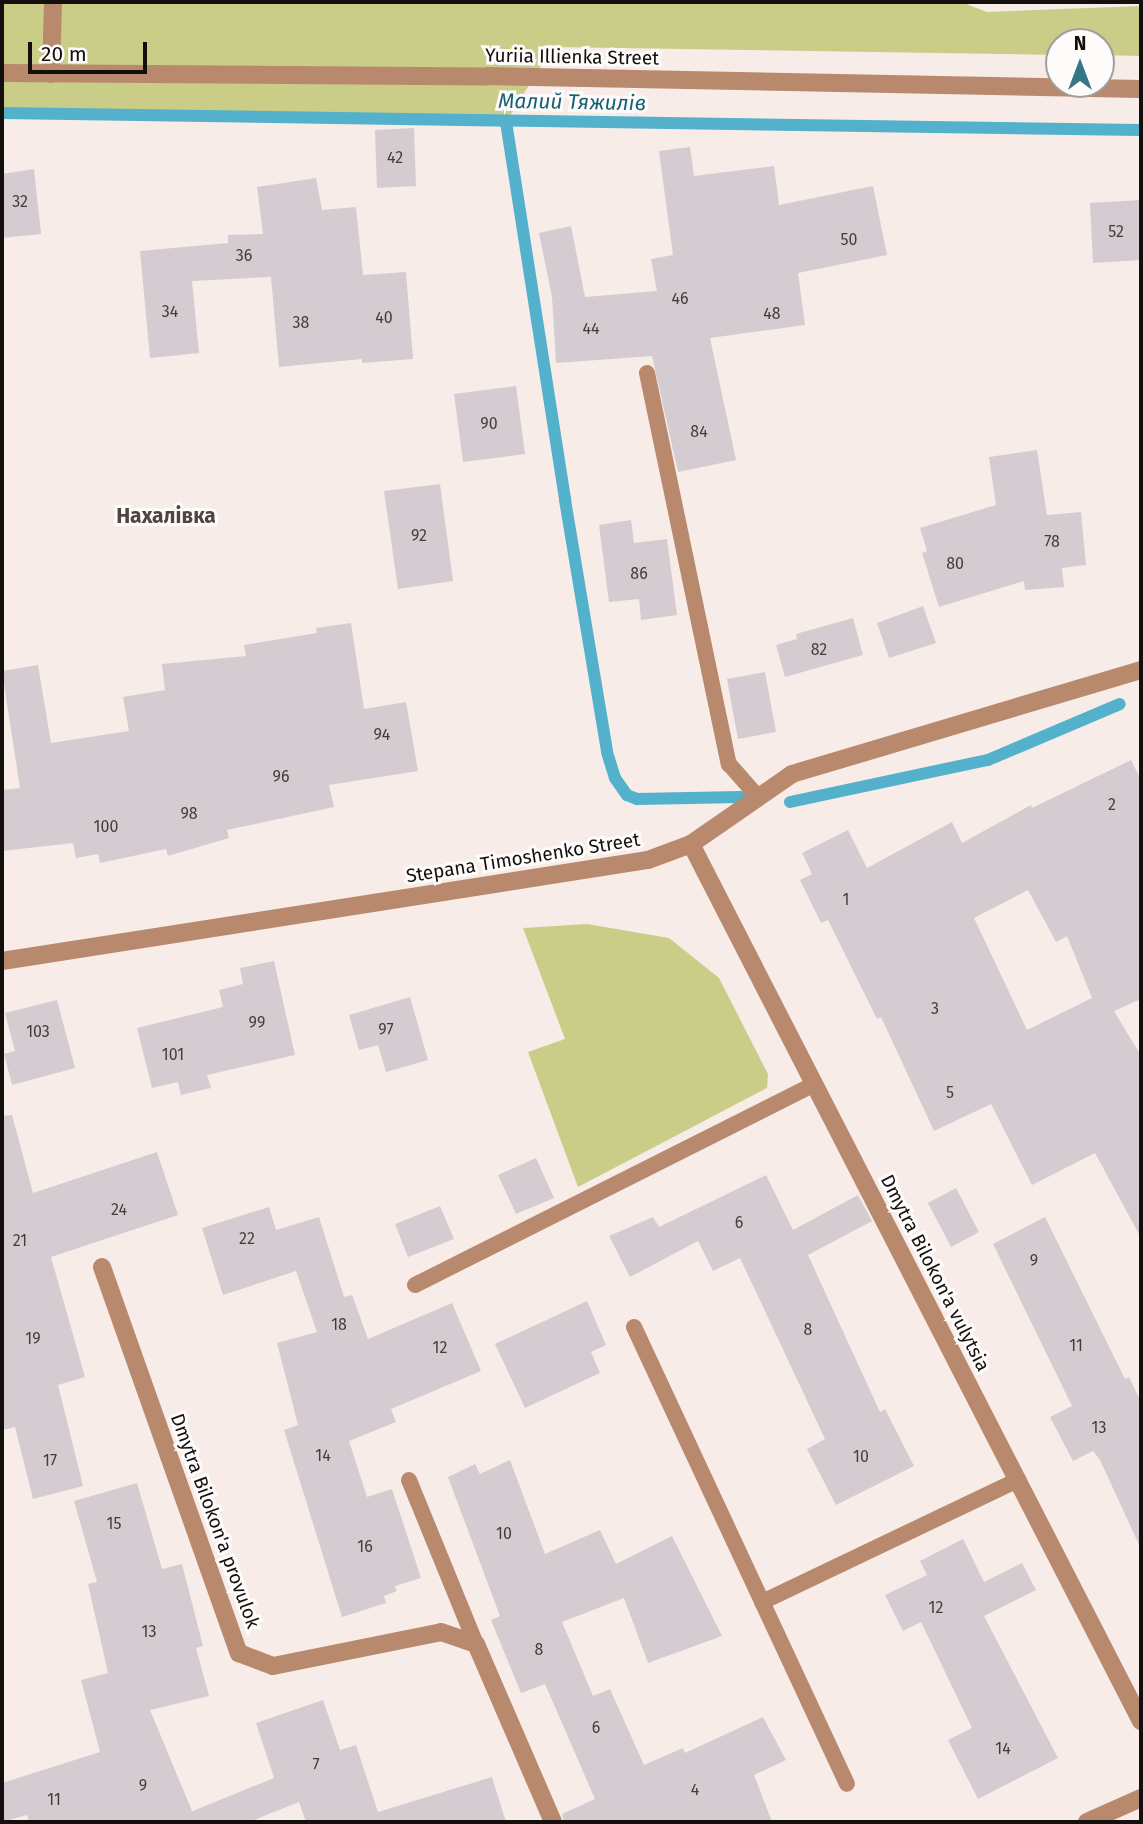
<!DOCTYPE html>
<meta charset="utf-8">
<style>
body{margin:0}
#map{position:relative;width:1143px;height:1824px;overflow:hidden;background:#f7ece8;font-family:"Fira Sans",sans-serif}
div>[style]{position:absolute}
.green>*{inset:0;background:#cacd88}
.stream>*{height:12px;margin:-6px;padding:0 6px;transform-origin:6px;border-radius:6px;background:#53b1cc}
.building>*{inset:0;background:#d5ccd2}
.service>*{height:16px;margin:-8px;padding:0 8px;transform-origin:8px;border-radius:8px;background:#b8896d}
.minor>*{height:18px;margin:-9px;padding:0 9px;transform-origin:9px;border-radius:9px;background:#b8896d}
span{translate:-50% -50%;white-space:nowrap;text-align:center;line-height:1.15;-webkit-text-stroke:6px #fefbfb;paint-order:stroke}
.number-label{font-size:16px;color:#433e3e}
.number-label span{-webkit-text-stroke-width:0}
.street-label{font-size:19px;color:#120f0d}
.water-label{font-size:21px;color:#156174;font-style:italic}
.neighbourhood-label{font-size:21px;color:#4e4542;font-weight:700}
.frame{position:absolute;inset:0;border:4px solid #120f0d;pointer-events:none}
.north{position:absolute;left:1045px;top:28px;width:70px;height:70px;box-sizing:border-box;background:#fefbfb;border:2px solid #a09d9c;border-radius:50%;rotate:0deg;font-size:19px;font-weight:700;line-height:28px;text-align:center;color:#120f0d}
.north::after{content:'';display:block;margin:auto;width:24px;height:32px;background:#357689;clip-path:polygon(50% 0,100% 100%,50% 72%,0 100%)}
.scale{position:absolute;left:28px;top:42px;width:119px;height:32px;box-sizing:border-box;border:4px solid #120f0d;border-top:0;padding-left:9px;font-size:21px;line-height:24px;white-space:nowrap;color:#120f0d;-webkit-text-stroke:5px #fefbfb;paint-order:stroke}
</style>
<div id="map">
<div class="green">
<i style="clip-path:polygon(2px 2px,961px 2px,987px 12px,1141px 6px,1141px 56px,1101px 55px,1101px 42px,1059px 42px,1059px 55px,553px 47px,506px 122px,2px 113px)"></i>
<i style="clip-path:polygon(587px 924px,669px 938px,719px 978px,768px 1074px,767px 1088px,578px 1187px,528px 1052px,565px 1039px,523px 928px)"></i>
</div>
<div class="stream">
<i style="left:2px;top:113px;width:1139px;rotate:0.86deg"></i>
<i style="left:506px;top:122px;width:383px;rotate:81.1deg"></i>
<i style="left:565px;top:500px;width:255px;rotate:80.5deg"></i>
<i style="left:607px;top:752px;width:27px;rotate:73deg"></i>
<i style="left:615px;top:778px;width:21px;rotate:55deg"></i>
<i style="left:627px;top:795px;width:11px;rotate:22deg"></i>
<i style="left:637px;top:799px;width:104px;rotate:-1.1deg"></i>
<i style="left:790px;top:802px;width:202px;rotate:-12deg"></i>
<i style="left:988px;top:760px;width:143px;rotate:-23deg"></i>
</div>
<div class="building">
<i style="clip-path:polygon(414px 128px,416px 186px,377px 188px,375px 130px)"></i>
<i style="clip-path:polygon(690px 147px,694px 176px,774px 166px,779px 205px,873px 186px,887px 255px,798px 273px,805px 325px,710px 338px,736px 460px,678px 472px,652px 356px,556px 363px,552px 297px,539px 233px,571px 226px,585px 297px,657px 291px,651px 259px,673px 255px,659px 151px)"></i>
<i style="clip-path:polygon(34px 169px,41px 234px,2px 238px,2px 174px)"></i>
<i style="clip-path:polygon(316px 178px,322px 210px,356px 207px,363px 275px,406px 272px,413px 359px,362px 363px,362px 359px,279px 367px,271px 277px,192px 281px,199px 353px,150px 358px,140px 251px,228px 243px,228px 235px,263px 234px,257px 187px)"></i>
<i style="clip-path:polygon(1141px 200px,1141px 260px,1093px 263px,1090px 203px)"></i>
<i style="clip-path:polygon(516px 386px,525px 454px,463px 462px,454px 394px)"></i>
<i style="clip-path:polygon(1037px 450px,1047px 515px,1081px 512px,1086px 565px,1062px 568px,1064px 587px,1025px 590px,1024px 581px,939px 607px,922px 553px,927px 551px,920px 528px,996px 505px,989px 457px)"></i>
<i style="clip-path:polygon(440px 484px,453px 581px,398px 589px,384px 491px)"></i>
<i style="clip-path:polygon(631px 520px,634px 543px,667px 539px,677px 615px,641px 620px,639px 599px,609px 602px,599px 525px)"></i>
<i style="clip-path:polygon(923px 606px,936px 643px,889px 658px,877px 623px)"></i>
<i style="clip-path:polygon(853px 618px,863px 655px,785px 677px,776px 645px,797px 639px,796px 634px)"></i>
<i style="clip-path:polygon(351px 623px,364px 709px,406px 702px,418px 771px,329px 785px,334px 807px,227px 830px,229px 838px,168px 856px,166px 849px,100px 863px,98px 854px,76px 858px,73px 843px,2px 851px,2px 790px,20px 788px,2px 671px,38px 665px,51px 743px,129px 731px,123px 697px,165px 690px,162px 664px,246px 656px,244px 645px,317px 633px,316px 628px)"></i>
<i style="clip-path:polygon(765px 672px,776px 732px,738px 739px,727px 679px)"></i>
<i style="clip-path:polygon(evenodd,1131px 760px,1141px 780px,1141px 999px,1114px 1011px,1141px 1056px,1141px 1238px,1095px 1153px,1032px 1185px,991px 1104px,934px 1131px,881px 1017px,877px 1019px,828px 920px,821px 923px,800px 880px,812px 874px,802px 853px,848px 830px,867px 868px,952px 822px,962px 843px,1031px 805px,1032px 808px,1131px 760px,1028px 890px,1056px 942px,1067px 936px,1092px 998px,1027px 1030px,974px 918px,1028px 890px)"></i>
<i style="clip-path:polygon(274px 961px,295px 1055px,207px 1075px,211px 1088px,181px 1095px,178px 1082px,152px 1088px,137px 1028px,223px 1007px,219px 990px,243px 984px,240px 968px)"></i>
<i style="clip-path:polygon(410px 997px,428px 1060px,386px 1072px,378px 1045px,359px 1050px,349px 1015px)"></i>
<i style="clip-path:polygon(57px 1000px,75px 1068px,12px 1085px,4px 1054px,15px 1051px,5px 1013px)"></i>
<i style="clip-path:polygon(12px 1115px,33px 1193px,157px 1152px,178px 1215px,51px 1257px,85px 1377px,58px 1385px,83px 1486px,33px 1499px,15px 1427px,2px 1430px,2px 1116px)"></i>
<i style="clip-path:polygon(536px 1158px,554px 1198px,516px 1214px,498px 1175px)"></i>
<i style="clip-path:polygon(766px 1175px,793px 1230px,858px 1195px,872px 1221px,808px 1255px,880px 1412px,885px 1409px,914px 1466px,836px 1505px,807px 1449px,825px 1439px,740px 1258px,713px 1271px,698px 1241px,630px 1277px,609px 1236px,653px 1217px,659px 1227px)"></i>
<i style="clip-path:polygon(956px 1188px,979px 1232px,951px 1247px,928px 1203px)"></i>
<i style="clip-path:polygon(440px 1206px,454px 1239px,408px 1257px,395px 1224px)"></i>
<i style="clip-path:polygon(269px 1207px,276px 1230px,319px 1217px,344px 1297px,352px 1295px,368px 1339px,452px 1303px,481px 1371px,391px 1409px,396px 1422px,349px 1441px,367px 1497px,392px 1489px,421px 1578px,395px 1586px,397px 1591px,384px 1596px,386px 1603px,342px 1617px,284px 1430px,298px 1425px,277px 1343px,317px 1332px,296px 1271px,223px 1295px,202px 1228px)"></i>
<i style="clip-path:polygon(1045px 1217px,1125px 1379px,1129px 1377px,1141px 1402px,1141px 1549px,1100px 1460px,1093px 1451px,1073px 1461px,1050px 1417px,1072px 1406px,993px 1244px)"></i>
<i style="clip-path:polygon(587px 1301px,606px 1345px,591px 1352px,600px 1373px,525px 1408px,495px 1344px)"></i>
<i style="clip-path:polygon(510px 1460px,545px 1554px,600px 1530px,616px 1564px,672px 1536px,722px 1636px,648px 1663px,624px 1598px,562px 1622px,593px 1696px,610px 1689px,644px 1765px,683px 1748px,685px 1753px,763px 1717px,786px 1760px,754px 1775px,772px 1822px,564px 1822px,562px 1814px,595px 1799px,545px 1684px,521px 1693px,491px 1620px,500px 1616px,448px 1477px,475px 1464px,480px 1474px)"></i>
<i style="clip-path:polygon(137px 1483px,162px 1569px,182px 1564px,203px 1646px,196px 1648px,209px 1696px,150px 1710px,192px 1811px,178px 1817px,274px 1778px,256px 1723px,323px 1700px,340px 1750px,356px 1745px,378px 1812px,492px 1777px,506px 1822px,306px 1822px,299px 1802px,249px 1822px,29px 1822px,27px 1815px,2px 1822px,2px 1783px,100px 1752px,81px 1680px,108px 1673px,88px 1584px,97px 1582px,74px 1501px)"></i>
<i style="clip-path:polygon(963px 1539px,984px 1582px,1022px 1563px,1036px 1590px,984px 1616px,1058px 1758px,978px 1799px,948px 1740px,972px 1728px,921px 1622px,903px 1631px,885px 1595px,927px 1575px,920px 1561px)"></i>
</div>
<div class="service">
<i style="left:647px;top:373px;width:400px;rotate:78.2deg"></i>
<i style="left:729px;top:764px;width:44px;rotate:48.7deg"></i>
<i style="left:415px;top:1285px;width:447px;rotate:-26.7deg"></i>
<i style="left:634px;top:1327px;width:504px;rotate:65.01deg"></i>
<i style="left:409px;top:1480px;width:177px;rotate:67.8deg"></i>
<i style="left:762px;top:1602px;width:284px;rotate:-25.5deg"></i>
</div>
<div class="minor">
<i style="left:2px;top:73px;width:486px;rotate:0.4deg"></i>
<i style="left:488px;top:76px;width:653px;rotate:1.14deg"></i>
<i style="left:51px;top:74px;width:72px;rotate:-88.4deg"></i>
<i style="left:691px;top:844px;width:986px;rotate:62.84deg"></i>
<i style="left:2px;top:961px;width:654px;rotate:-8.89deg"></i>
<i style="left:648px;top:860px;width:46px;rotate:-20.4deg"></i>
<i style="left:691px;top:844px;width:123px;rotate:-34.7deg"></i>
<i style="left:792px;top:774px;width:364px;rotate:-16.6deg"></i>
<i style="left:102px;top:1267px;width:410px;rotate:70.5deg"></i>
<i style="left:239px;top:1653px;width:36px;rotate:21deg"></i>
<i style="left:273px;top:1666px;width:171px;rotate:-11.4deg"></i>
<i style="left:441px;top:1632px;width:37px;rotate:19deg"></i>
<i style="left:476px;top:1644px;width:194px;rotate:66.6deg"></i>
<i style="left:1087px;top:1822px;width:59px;rotate:-24deg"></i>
</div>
<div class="number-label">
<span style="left:395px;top:158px">42</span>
<span style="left:20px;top:202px">32</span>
<span style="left:1116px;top:232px">52</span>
<span style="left:849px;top:240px">50</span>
<span style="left:244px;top:256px">36</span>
<span style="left:680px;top:299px">46</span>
<span style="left:170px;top:312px">34</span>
<span style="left:772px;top:314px">48</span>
<span style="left:384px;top:318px">40</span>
<span style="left:301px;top:323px">38</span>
<span style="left:591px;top:329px">44</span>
<span style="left:489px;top:424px">90</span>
<span style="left:699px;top:432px">84</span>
<span style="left:419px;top:536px">92</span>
<span style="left:1052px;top:542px">78</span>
<span style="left:955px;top:564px">80</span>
<span style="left:639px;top:574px">86</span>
<span style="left:819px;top:650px">82</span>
<span style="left:382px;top:735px">94</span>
<span style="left:281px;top:777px">96</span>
<span style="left:1112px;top:805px">2</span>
<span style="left:189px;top:814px">98</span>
<span style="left:106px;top:827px">100</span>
<span style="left:846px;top:900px">1</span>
<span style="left:935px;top:1009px">3</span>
<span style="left:257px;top:1023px">99</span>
<span style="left:386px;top:1030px">97</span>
<span style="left:38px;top:1032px">103</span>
<span style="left:173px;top:1055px">101</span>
<span style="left:950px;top:1093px">5</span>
<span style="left:119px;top:1210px">24</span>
<span style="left:739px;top:1223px">6</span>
<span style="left:247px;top:1239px">22</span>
<span style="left:20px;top:1241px">21</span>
<span style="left:1034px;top:1261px">9</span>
<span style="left:339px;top:1325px">18</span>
<span style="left:808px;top:1330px">8</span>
<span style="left:33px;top:1339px">19</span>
<span style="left:1076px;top:1346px">11</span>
<span style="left:440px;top:1348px">12</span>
<span style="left:1099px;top:1428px">13</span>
<span style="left:323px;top:1456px">14</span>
<span style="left:861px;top:1457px">10</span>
<span style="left:50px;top:1461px">17</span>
<span style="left:114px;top:1524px">15</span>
<span style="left:504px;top:1534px">10</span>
<span style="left:365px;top:1547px">16</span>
<span style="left:936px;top:1608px">12</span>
<span style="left:149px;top:1632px">13</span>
<span style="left:539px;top:1650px">8</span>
<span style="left:596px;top:1728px">6</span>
<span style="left:1003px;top:1749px">14</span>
<span style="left:316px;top:1765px">7</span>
<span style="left:143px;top:1786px">9</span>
<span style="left:695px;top:1790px">4</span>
<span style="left:54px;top:1800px">11</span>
</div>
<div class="street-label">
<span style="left:572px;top:57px;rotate:1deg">Yuriia Illienka Street</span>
<span style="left:523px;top:858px;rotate:-9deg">Stepana Timoshenko Street</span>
<span style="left:935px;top:1273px;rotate:63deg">Dmytra Bilokon'a vulytsia</span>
<span style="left:215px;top:1521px;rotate:70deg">Dmytra Bilokon'a provulok</span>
</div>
<div class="water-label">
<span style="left:572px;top:102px;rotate:1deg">Малий Тяжилів</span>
</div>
<div class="neighbourhood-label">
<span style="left:166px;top:516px">Нахалівка</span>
</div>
<div class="frame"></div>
<div class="north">N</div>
<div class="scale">20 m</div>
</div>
